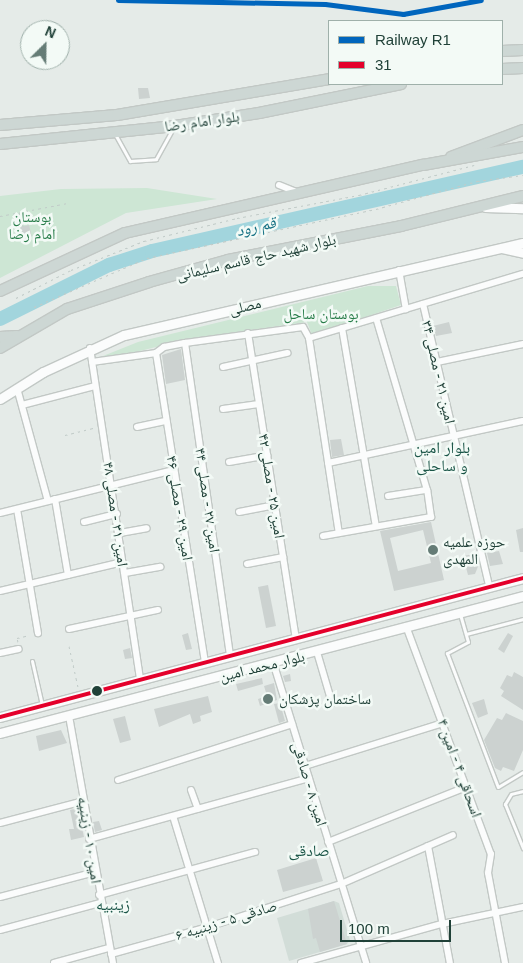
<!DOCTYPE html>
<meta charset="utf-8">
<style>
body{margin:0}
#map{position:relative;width:523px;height:963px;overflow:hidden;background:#e5ebe8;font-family:Helvetica,"Noto Naskh Arabic",sans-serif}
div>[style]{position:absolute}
.built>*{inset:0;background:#d2ddd8}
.green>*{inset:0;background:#cde6d4}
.river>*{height:14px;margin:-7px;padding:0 7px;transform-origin:7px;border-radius:7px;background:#a2d5dd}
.building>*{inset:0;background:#ccd2d0}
.path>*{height:1px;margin-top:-0.5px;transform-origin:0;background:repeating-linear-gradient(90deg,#c1cbc8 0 2.5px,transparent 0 6.5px)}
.roads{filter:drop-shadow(1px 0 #c2c8c5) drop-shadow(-1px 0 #c2c8c5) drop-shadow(0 1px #c2c8c5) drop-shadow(0 -1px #c2c8c5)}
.lane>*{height:3px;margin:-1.5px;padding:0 1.5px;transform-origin:1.5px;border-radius:1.5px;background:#fbfcfc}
.street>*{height:6px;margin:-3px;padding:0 3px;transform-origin:3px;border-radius:3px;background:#fbfcfc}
.secondary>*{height:9px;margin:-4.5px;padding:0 4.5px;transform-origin:4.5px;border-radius:4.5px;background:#fbfcfc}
.primary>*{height:10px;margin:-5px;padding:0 5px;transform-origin:5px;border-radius:5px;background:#cdd7d4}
.bus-1>*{height:4px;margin:-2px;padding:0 2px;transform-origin:2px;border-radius:2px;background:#e4002b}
.rail-1>*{height:5px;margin:-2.5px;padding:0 2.5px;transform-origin:2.5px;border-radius:2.5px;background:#0065bd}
.dots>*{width:14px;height:14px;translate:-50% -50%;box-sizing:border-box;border:2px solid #f3faf6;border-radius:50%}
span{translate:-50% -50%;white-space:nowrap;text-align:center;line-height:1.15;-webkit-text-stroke:5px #f3faf6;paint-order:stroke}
.street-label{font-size:15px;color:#204138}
.park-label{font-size:15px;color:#267c48}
.poi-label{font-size:15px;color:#204138}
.left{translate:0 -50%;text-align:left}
.water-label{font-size:16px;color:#147083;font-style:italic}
.neighbourhood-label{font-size:16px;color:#1a5547}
.legend{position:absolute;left:328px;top:20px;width:175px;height:65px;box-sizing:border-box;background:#f3faf6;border:1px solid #9fb0aa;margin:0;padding:6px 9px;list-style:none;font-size:15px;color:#204138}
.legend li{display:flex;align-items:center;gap:10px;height:25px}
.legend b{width:25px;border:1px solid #9fb0aa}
.north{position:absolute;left:20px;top:20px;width:50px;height:50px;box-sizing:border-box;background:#f3faf6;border:1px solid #9fb0aa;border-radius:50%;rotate:23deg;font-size:14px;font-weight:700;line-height:20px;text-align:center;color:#204138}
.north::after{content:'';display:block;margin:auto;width:18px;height:22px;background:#657c76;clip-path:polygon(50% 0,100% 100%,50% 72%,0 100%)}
.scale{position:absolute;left:340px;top:920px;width:111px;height:22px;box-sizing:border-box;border:2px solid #204138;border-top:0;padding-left:6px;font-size:15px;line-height:18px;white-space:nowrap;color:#204138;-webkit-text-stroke:4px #f3faf6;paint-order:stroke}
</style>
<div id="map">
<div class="built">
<i style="clip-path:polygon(334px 901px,339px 903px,350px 940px,347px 944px,289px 961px,277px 918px)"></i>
</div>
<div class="green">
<i style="clip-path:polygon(147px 188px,217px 199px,126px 213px,0 278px,0 196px,61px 189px)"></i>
<i style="clip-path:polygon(368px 286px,396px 286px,401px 305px,312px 335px,307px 322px,188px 339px,108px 359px,98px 358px,138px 342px)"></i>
</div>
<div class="river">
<i style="left:0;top:319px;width:122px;rotate:-26.4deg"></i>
<i style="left:109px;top:265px;width:45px;rotate:-18deg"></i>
<i style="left:152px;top:251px;width:380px;rotate:-12.8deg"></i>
</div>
<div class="building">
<i style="clip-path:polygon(138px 88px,148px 88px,150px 98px,139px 99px)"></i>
<i style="clip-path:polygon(29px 225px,32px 237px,22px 239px,20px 227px)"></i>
<i style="clip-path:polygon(449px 322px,452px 333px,436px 336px,433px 326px)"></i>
<i style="clip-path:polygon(181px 349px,185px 380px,166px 384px,162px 355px)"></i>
<i style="clip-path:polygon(341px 439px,344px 455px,332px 457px,330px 440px)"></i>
<i style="clip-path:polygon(evenodd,431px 522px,444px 580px,394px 591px,380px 531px,431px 522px,423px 530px,431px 563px,398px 571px,390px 538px,423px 530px)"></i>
<i style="clip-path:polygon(523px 528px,523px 552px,520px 552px,516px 530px)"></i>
<i style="clip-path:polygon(499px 551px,503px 564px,490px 566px,487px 553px)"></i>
<i style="clip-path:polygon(474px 554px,479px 564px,475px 574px,468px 575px,463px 556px)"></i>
<i style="clip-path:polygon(268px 585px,276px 626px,266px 628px,258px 587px)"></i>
<i style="clip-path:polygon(188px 633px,192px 649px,186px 650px,182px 635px)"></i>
<i style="clip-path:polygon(508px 633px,513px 636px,504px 653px,498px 649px)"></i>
<i style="clip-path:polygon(130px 648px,132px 658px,125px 659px,123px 650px)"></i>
<i style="clip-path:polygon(514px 672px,523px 677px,523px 710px,501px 696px,504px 691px,500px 688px,507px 675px,512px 677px)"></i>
<i style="clip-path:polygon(290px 674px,291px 681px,285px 682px,283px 676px)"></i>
<i style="clip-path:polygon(262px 678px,263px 684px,238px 691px,236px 684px)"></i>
<i style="clip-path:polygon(274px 683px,277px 700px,260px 706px,258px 699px,267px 696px,264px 686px)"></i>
<i style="clip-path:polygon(208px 696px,212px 712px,200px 716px,201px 721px,193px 724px,190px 714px,159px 727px,154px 709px)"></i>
<i style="clip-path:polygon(484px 699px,488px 714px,478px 718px,472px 703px)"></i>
<i style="clip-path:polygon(280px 703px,285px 721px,279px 723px,274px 704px)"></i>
<i style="clip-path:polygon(506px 713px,523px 721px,523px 750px,514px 771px,503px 767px,501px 771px,495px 768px,484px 740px,497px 718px,502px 720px)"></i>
<i style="clip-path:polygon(125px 716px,131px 740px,120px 743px,113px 719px)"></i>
<i style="clip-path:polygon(61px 730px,67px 743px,39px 751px,36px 736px)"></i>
<i style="clip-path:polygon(78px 808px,84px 837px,71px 840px,69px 829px,74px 829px,70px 810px)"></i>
<i style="clip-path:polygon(99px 821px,102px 830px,95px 832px,93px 822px)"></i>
<i style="clip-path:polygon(316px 858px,323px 881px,283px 892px,277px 870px)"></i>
<i style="clip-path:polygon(334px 901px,347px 944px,320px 952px,316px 938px,313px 939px,308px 909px)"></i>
</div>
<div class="path">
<i style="left:19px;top:212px;width:15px;rotate:74deg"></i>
<i style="left:0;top:216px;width:69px;rotate:-10.8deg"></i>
<i style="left:16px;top:298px;width:62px;rotate:-27deg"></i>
<i style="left:71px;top:270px;width:79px;rotate:-21.7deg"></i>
<i style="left:144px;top:241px;width:96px;rotate:-13.9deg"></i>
<i style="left:237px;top:218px;width:124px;rotate:-10.7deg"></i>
<i style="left:359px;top:195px;width:119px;rotate:-14.6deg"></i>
<i style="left:34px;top:307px;width:123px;rotate:-23.4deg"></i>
<i style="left:147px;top:258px;width:234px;rotate:-12.1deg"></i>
<i style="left:376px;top:209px;width:105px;rotate:-15.5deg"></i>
<i style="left:477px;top:181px;width:46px;rotate:-7.4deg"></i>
<i style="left:65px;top:435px;width:30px;rotate:-14deg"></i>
<i style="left:18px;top:642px;width:4px;rotate:-104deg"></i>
<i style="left:17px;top:638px;width:13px;rotate:-13deg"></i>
<i style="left:69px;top:646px;width:42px;rotate:77.6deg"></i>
</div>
<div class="roads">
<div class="lane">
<i style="left:115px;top:134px;width:31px;rotate:61deg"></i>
<i style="left:130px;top:161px;width:26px;rotate:-4deg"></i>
<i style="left:156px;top:159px;width:35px;rotate:-61deg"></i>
<i style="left:460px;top:614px;width:29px;rotate:74deg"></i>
<i style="left:468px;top:642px;width:24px;rotate:152deg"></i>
<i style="left:447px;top:653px;width:143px;rotate:69.2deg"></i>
<i style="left:498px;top:787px;width:29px;rotate:-31deg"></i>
<i style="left:466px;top:634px;width:59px;rotate:-14.7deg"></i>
<i style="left:32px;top:661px;width:45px;rotate:77.2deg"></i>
<i style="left:523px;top:791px;width:12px;rotate:166deg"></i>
<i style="left:511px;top:794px;width:12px;rotate:121deg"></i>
<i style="left:505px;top:804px;width:48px;rotate:67.8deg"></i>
</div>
<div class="street">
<i style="left:279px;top:185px;width:22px;rotate:22deg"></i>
<i style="left:399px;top:270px;width:40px;rotate:80deg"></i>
<i style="left:423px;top:304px;width:290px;rotate:76.8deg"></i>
<i style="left:342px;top:328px;width:201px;rotate:80.3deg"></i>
<i style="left:248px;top:333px;width:310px;rotate:81.1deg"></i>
<i style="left:309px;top:338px;width:197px;rotate:81.3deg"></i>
<i style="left:185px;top:343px;width:317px;rotate:81.8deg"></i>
<i style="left:90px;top:348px;width:336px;rotate:81.4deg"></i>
<i style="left:156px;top:353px;width:314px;rotate:81deg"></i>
<i style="left:92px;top:362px;width:65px;rotate:-8deg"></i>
<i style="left:156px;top:353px;width:10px;rotate:-37deg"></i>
<i style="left:164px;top:347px;width:21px;rotate:-11deg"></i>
<i style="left:185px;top:343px;width:119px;rotate:-7.7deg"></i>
<i style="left:303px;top:327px;width:13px;rotate:61deg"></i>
<i style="left:309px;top:338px;width:223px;rotate:-16.7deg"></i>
<i style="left:437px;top:362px;width:88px;rotate:-11.8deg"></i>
<i style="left:223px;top:367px;width:66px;rotate:-12.3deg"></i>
<i style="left:17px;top:388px;width:117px;rotate:74.7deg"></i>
<i style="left:22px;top:405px;width:75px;rotate:-14.6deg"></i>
<i style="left:223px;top:409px;width:36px;rotate:-8deg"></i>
<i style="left:137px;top:427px;width:30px;rotate:-12deg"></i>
<i style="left:229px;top:462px;width:39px;rotate:-10deg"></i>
<i style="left:328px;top:463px;width:199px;rotate:-12.2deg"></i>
<i style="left:388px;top:496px;width:39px;rotate:-9deg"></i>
<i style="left:55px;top:499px;width:77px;rotate:80.3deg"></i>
<i style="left:17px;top:509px;width:126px;rotate:80.4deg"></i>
<i style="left:239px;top:512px;width:37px;rotate:-11deg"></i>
<i style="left:0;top:513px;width:179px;rotate:-13.9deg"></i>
<i style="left:84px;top:522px;width:34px;rotate:-14deg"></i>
<i style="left:120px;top:533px;width:27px;rotate:-10deg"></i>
<i style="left:323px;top:536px;width:110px;rotate:-10deg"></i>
<i style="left:431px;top:517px;width:27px;rotate:-98deg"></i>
<i style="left:427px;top:490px;width:179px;rotate:-106.5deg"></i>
<i style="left:247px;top:564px;width:37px;rotate:-11deg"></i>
<i style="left:125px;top:573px;width:36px;rotate:-10deg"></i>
<i style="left:0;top:591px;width:126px;rotate:-13.3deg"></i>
<i style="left:406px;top:626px;width:243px;rotate:69.6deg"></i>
<i style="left:491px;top:854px;width:19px;rotate:99deg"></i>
<i style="left:488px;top:873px;width:92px;rotate:79.3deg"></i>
<i style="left:69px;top:629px;width:91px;rotate:-12.1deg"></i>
<i style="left:317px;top:652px;width:53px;rotate:73.6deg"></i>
<i style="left:0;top:653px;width:19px;rotate:-12deg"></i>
<i style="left:273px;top:662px;width:315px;rotate:72.8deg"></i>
<i style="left:69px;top:716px;width:251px;rotate:79.9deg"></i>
<i style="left:305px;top:766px;width:145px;rotate:-17.3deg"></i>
<i style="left:118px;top:780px;width:183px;rotate:-17.8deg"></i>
<i style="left:191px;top:790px;width:20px;rotate:70deg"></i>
<i style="left:173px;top:816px;width:154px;rotate:73deg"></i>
<i style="left:0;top:823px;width:87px;rotate:-14.7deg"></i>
<i style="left:89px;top:839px;width:228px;rotate:-15.5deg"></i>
<i style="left:328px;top:842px;width:149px;rotate:-21.7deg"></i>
<i style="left:428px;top:846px;width:119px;rotate:79.4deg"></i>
<i style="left:99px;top:895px;width:162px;rotate:-15.4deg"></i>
<i style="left:0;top:897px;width:98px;rotate:-14.7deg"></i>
<i style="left:0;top:930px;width:104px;rotate:-15.1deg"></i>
<i style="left:111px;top:954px;width:101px;rotate:-15.6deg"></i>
<i style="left:208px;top:927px;width:140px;rotate:-17.9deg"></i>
<i style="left:341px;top:884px;width:122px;rotate:-23.6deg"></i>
<i style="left:54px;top:963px;width:57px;rotate:-15.3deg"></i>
<i style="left:301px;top:963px;width:146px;rotate:-15.5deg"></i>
<i style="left:442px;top:924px;width:83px;rotate:-11.9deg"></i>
</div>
<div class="secondary">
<i style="left:485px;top:207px;width:38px;rotate:2deg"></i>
<i style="left:502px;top:248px;width:22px;rotate:13deg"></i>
<i style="left:0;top:399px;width:51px;rotate:-32.1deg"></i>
<i style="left:43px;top:372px;width:89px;rotate:-24.6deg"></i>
<i style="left:124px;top:335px;width:409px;rotate:-13deg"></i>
<i style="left:0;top:717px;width:541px;rotate:-14.88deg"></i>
<i style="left:0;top:733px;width:541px;rotate:-14.68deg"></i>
</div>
<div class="primary">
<i style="left:502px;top:51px;width:21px;rotate:-3deg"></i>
<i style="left:502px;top:69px;width:21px;rotate:-3deg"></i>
<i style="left:0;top:125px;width:117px;rotate:-4.9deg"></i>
<i style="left:117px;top:115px;width:215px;rotate:-9.6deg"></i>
<i style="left:0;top:144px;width:176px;rotate:-5.9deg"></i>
<i style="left:175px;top:126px;width:85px;rotate:-8.8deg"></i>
<i style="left:259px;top:113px;width:145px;rotate:-11.5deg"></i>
<i style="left:451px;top:157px;width:77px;rotate:-20.6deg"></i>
<i style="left:0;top:291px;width:138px;rotate:-24.9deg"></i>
<i style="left:125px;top:233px;width:306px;rotate:-12.9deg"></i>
<i style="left:423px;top:165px;width:102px;rotate:-10.2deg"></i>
<i style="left:0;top:337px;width:17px;rotate:-3deg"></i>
<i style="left:0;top:348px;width:78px;rotate:-30.2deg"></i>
<i style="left:67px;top:309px;width:86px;rotate:-18.2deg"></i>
<i style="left:149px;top:282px;width:82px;rotate:-15.6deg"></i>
<i style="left:228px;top:260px;width:176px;rotate:-11.1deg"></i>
<i style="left:401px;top:226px;width:126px;rotate:-13.8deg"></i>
</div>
</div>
<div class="bus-1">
<i style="left:0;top:717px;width:541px;rotate:-14.88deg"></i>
</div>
<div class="rail-1">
<i style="left:118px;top:0;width:207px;rotate:1.1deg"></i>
<i style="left:325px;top:4px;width:79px;rotate:7.3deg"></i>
<i style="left:403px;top:14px;width:79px;rotate:-10.2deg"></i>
</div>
<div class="dots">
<i style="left:433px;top:550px;background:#657c76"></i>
<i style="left:97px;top:691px;background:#204138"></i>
<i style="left:268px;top:699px;background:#657c76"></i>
</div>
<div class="street-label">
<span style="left:202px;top:121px;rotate:-8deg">بلوار امام رضا</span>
<span style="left:256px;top:257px;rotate:-13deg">بلوار شهید حاج قاسم سلیمانی</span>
<span style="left:245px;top:306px;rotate:-13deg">مصلی</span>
<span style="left:439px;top:372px;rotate:77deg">امین ۲۱ - مصلی ۳۴</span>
<span style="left:272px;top:486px;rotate:81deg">امین ۲۵ - مصلی ۴۲</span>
<span style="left:208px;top:500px;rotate:82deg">امین ۲۷ - مصلی ۴۴</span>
<span style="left:180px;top:508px;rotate:81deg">امین ۲۹ - مصلی ۴۶</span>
<span style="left:116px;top:514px;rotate:82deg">امین ۳۱ - مصلی ۴۸</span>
<span style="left:262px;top:666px;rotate:-14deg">بلوار محمد امین</span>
<span style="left:460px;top:768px;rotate:70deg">اسحاقی ۴ - امین ۴</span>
<span style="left:310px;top:784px;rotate:73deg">امین ۸ - صادقی</span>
<span style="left:90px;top:840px;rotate:81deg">امین ۱۰ - زینبیه</span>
<span style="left:226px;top:920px;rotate:-17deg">صادقی ۵ - زینبیه ۶</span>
</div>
<div class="park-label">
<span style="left:32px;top:225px">بوستان<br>امام رضا</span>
<span style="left:321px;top:314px">بوستان ساحل</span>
</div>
<div class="poi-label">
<span class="left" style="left:443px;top:550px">حوزه علمیه<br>المهدی</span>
<span class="left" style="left:279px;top:699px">ساختمان پزشکان</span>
</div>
<div class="water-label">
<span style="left:256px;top:227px;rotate:-13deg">قم رود</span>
</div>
<div class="neighbourhood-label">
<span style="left:442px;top:457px">بلوار امین<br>و ساحلی</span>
<span style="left:309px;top:851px">صادقی</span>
<span style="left:113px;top:905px">زینبیه</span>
</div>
<ul class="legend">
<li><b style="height:6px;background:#0065bd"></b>Railway R1</li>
<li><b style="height:6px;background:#e4002b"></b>31</li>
</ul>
<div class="north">N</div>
<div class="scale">100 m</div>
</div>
